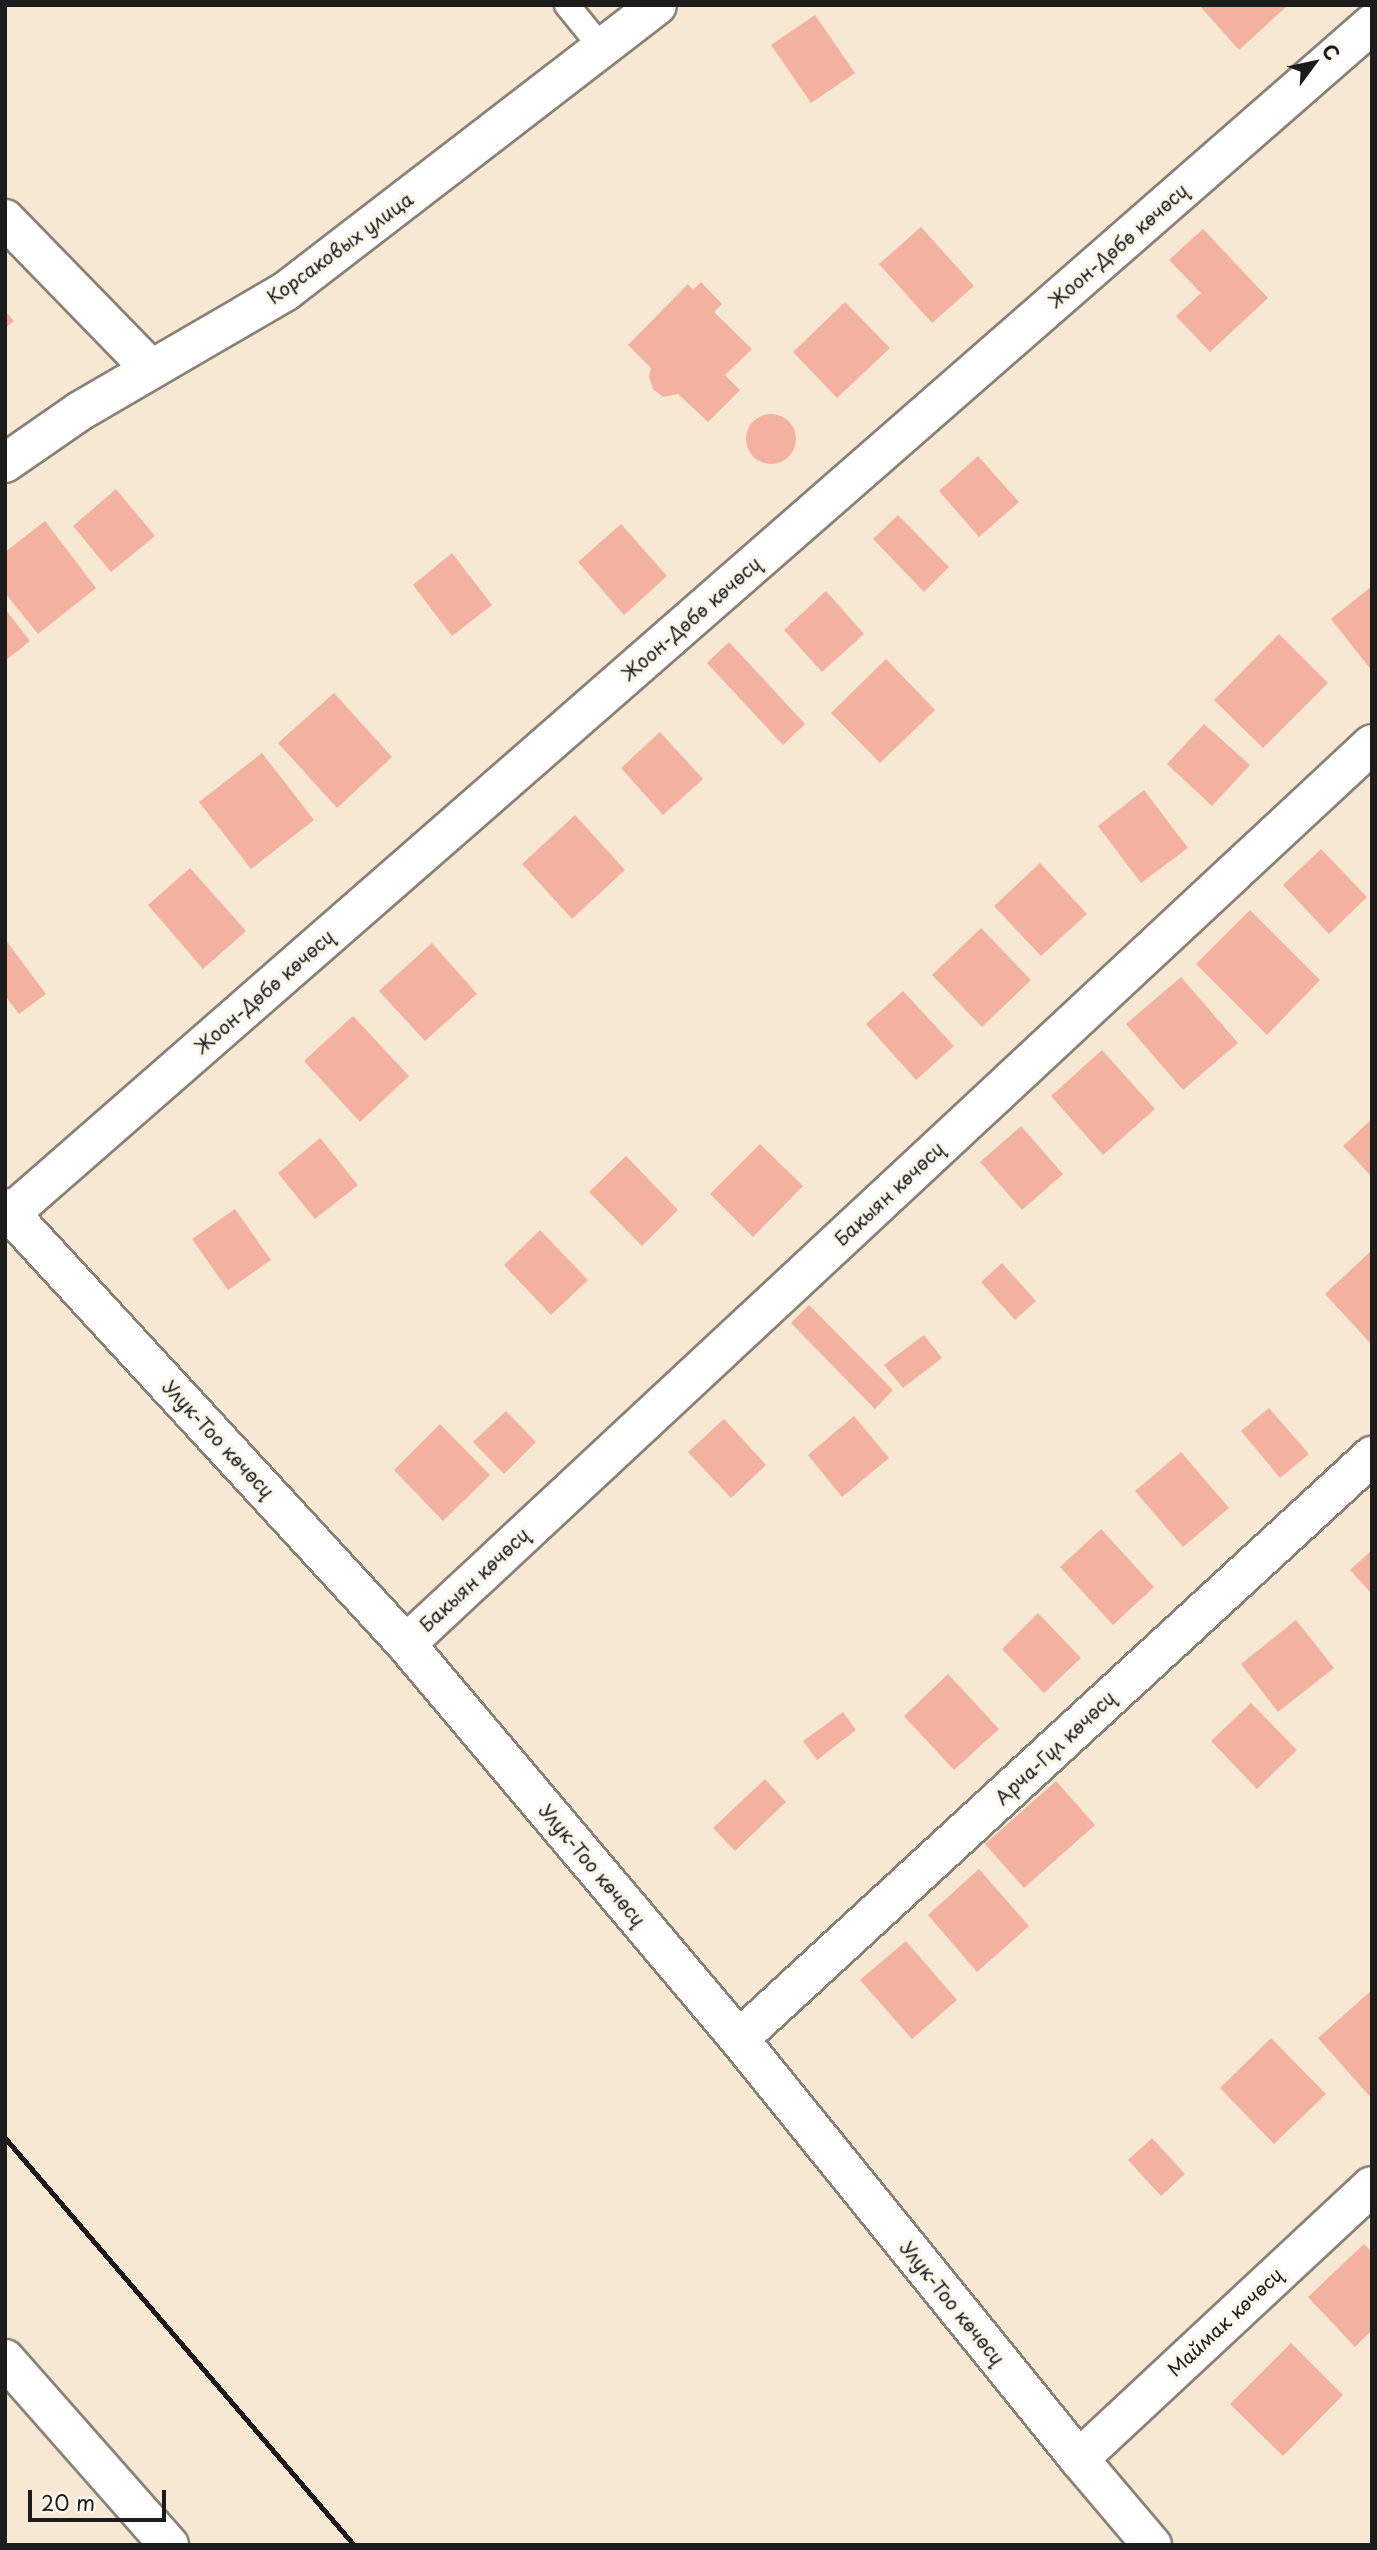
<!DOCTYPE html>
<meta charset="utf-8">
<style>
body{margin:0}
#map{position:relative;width:1377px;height:2550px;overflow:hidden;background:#f6e8d2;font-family:"Playpen Sans",sans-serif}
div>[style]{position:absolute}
.building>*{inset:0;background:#f3b2a0}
.round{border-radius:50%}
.roads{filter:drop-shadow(2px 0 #898277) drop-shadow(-2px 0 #898277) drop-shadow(0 2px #898277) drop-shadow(0 -2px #898277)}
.lane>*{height:24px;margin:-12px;padding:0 12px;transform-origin:12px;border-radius:12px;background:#fff}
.street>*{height:38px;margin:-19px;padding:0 19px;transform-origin:19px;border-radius:19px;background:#fff}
.secondary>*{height:38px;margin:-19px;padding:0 19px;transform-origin:19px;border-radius:19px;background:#fff}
.rail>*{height:5px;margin:-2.5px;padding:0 2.5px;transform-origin:2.5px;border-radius:2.5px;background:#1c1c1c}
span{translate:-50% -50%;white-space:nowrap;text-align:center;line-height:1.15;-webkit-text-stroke:7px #fbf7ec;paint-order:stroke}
.street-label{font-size:19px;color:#1c1c1c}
.frame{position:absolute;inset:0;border:7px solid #1c1c1c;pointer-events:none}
.north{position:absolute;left:1279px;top:28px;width:70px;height:70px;-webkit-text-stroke:5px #fbf7ec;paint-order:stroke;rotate:57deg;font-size:19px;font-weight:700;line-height:28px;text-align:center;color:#1c1c1c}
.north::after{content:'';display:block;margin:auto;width:24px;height:32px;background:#1c1c1c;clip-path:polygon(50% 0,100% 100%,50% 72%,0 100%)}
.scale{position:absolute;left:28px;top:2490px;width:138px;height:32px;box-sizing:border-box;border:4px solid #1c1c1c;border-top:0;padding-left:9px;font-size:21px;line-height:24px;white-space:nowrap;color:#1c1c1c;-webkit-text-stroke:5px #fbf7ec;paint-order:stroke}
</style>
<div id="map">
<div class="building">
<i style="clip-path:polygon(1199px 5px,1288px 5px,1239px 50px)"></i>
<i style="clip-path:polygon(815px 15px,855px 73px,811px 103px,771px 45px)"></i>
<i style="clip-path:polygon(921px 227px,974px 286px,932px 323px,879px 264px)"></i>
<i style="clip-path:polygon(1203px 229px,1268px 298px,1210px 352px,1176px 316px,1201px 293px,1169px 260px)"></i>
<i style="clip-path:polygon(701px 282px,722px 304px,714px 312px,752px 349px,725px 375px,740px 390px,708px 422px,678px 394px,663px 397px,653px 389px,649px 377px,651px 368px,628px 345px,688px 284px,693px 290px)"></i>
<i style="clip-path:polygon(845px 302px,890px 348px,837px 398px,793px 352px)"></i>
<i style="clip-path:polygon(5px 311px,14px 321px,5px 328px)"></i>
<i class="round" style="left:746px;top:414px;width:50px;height:50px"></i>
<i style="clip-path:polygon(978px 456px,1019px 502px,979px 537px,939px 491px)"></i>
<i style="clip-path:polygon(116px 489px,155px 536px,111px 572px,73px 526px)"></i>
<i style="clip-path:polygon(898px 515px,949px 567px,924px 592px,873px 539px)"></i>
<i style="clip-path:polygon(45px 521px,96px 588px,38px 634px,5px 593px,5px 552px)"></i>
<i style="clip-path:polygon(621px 524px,667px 576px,624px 615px,578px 562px)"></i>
<i style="clip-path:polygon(452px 553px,492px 605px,452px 636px,413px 585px)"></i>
<i style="clip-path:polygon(1372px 586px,1372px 671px,1331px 619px)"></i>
<i style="clip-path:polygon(826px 591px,864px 634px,822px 672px,784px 630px)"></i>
<i style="clip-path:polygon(5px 609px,30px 641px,5px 661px)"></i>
<i style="clip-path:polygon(1279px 634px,1328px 683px,1263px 748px,1214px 700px)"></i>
<i style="clip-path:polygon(729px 642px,805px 724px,783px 745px,707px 663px)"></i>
<i style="clip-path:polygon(886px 659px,935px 710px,880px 763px,831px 713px)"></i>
<i style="clip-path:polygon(334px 693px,392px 757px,337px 808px,278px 743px)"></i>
<i style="clip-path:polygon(1204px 724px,1250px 765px,1212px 806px,1167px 764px)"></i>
<i style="clip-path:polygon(660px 732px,703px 779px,663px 815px,621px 768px)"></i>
<i style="clip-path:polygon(262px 753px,314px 820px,251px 869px,199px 802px)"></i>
<i style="clip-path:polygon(1144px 790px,1188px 848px,1141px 883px,1098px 826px)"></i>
<i style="clip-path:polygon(575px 815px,625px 870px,572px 919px,522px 864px)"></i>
<i style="clip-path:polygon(1321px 849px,1367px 897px,1329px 934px,1283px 885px)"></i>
<i style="clip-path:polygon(1040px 863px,1087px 914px,1041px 956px,994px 906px)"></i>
<i style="clip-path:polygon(190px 868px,246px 931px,203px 969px,148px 905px)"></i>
<i style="clip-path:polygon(1250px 910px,1320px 980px,1267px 1035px,1196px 964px)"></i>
<i style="clip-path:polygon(981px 928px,1031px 980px,982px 1027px,932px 975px)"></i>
<i style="clip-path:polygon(5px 939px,46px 994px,19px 1014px,5px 996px)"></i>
<i style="clip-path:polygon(432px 943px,477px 994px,425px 1041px,379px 991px)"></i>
<i style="clip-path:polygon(1181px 977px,1238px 1043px,1183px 1090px,1126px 1024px)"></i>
<i style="clip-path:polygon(903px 991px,954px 1046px,916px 1080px,866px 1024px)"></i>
<i style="clip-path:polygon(353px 1016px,409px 1076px,360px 1122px,304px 1061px)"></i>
<i style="clip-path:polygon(1102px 1050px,1155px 1109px,1103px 1155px,1051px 1096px)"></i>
<i style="clip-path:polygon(1372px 1119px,1372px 1177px,1343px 1146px)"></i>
<i style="clip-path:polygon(1021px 1126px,1063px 1174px,1022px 1210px,980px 1162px)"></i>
<i style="clip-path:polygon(320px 1138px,358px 1185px,315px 1219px,278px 1173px)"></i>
<i style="clip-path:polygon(760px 1144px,803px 1186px,753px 1237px,710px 1194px)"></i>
<i style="clip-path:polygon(626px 1156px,678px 1210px,642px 1246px,589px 1192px)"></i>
<i style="clip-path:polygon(235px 1209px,271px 1260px,228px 1290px,192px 1239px)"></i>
<i style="clip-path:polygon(540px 1230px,588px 1280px,551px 1315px,504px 1265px)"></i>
<i style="clip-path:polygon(1372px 1250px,1372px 1345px,1325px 1294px)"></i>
<i style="clip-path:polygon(1002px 1263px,1036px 1301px,1015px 1320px,981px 1282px)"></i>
<i style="clip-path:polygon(809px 1305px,893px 1390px,875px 1409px,791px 1323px)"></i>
<i style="clip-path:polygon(924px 1335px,942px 1358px,903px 1388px,884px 1365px)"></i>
<i style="clip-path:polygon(1269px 1408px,1309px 1454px,1280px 1478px,1241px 1431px)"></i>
<i style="clip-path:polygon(506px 1411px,536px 1442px,504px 1474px,473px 1442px)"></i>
<i style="clip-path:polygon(854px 1416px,889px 1458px,842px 1497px,808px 1455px)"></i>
<i style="clip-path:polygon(724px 1419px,766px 1465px,731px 1498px,688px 1452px)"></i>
<i style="clip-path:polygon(440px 1424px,490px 1475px,443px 1521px,394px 1470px)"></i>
<i style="clip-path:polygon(1181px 1452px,1229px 1508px,1183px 1547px,1135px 1491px)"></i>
<i style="clip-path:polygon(1101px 1529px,1154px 1587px,1113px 1625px,1060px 1567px)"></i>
<i style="clip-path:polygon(1372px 1550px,1372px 1594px,1350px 1570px)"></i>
<i style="clip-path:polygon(1038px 1613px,1081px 1658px,1044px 1693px,1002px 1649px)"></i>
<i style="clip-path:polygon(1296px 1620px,1334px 1668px,1278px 1712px,1241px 1664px)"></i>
<i style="clip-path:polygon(948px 1674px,999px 1729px,954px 1770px,904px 1716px)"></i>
<i style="clip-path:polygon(1251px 1703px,1297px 1750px,1257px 1789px,1211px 1741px)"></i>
<i style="clip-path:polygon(843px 1712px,856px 1730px,817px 1760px,803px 1741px)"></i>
<i style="clip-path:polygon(765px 1779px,786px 1802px,735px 1851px,713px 1828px)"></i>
<i style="clip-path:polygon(1056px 1781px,1095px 1825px,1024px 1888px,985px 1844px)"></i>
<i style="clip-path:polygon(979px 1869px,1029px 1926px,977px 1972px,928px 1915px)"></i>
<i style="clip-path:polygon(906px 1941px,957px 2000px,912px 2039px,860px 1980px)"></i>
<i style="clip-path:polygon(1372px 1990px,1372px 2099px,1318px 2038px)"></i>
<i style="clip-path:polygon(1271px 2038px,1326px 2094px,1274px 2144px,1220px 2088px)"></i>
<i style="clip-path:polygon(1152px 2138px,1185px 2174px,1161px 2196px,1128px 2160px)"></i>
<i style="clip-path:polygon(1364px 2244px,1372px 2252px,1372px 2330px,1355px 2347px,1308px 2297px)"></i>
<i style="clip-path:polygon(1291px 2343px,1343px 2395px,1283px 2456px,1230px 2404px)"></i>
</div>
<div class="roads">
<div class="lane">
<i style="left:567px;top:5px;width:55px;rotate:50.9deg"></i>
</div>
<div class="street">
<i style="left:5px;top:219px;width:209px;rotate:45.8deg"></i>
<i style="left:5px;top:1208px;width:592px;rotate:47.39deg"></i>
<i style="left:406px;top:1644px;width:517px;rotate:49.87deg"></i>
<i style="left:739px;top:2039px;width:540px;rotate:51.01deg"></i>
<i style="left:1079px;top:2459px;width:113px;rotate:49.7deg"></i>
<i style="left:10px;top:1214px;width:1809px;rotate:-41.14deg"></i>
<i style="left:406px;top:1644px;width:1320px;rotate:-42.97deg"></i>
<i style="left:739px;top:2039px;width:861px;rotate:-42.65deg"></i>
<i style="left:5px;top:2359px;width:248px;rotate:48.6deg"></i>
<i style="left:1079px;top:2459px;width:400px;rotate:-43deg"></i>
</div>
<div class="secondary">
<i style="left:5px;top:463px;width:91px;rotate:-34.7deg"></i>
<i style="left:80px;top:411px;width:238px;rotate:-30.2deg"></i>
<i style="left:286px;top:291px;width:468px;rotate:-37.6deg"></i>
</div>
</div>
<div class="rail">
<i style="left:5px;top:2138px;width:536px;rotate:49.39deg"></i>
</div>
<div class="street-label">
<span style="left:1118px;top:246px;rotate:-41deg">Жоон-Дөбө көчөсү</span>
<span style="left:340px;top:248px;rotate:-36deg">Корсаковых улица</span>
<span style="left:691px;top:619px;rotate:-41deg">Жоон-Дөбө көчөсү</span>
<span style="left:264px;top:992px;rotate:-41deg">Жоон-Дөбө көчөсү</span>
<span style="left:889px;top:1194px;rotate:-43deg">Бакыян көчөсү</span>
<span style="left:218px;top:1439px;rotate:47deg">Улук-Тоо көчөсү</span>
<span style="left:474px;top:1580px;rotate:-43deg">Бакыян көчөсү</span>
<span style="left:1055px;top:1748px;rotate:-43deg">Арча-Гүл көчөсү</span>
<span style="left:592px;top:1865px;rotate:50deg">Улук-Тоо көчөсү</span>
<span style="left:952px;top:2303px;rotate:51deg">Улук-Тоо көчөсү</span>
<span style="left:1225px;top:2322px;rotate:-43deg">Маймак көчөсү</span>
</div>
<div class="frame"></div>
<div class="north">С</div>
<div class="scale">20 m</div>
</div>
